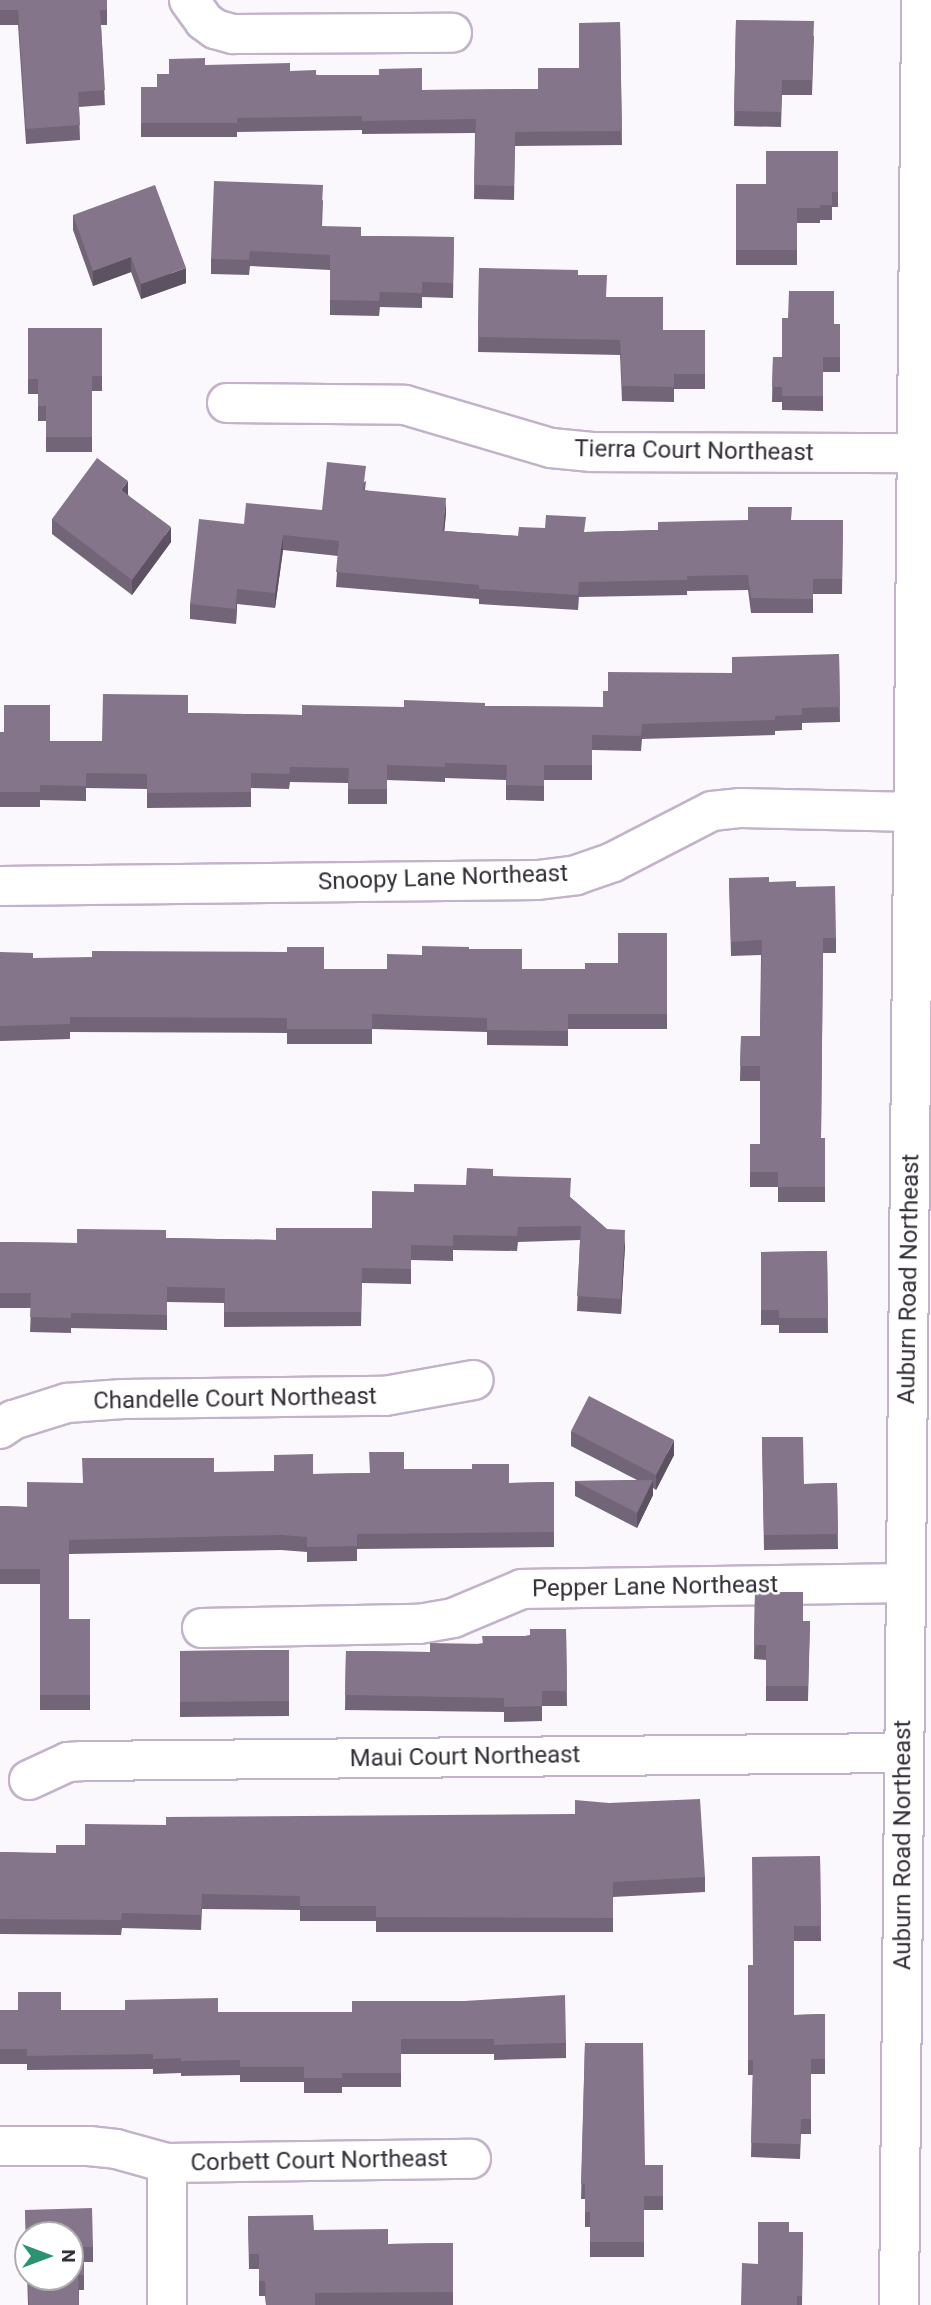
<!DOCTYPE html>
<style>
body{margin:0}
#map{position:relative;width:931px;height:2305px;overflow:hidden;background:#fbf8fd;font-family:Roboto,sans-serif}
div>[style]{position:absolute}
.roads{filter:drop-shadow(2px 0 #c3b3ca) drop-shadow(-2px 0 #c3b3ca) drop-shadow(0 2px #c3b3ca) drop-shadow(0 -2px #c3b3ca)}
.minor>*{height:38px;margin:-19px;padding:0 19px;transform-origin:19px;border-radius:19px;background:#fff}
.wall>*{inset:0;background:#726577}
.shaded-wall>*{inset:0;background:#5c5261}
.building>*{inset:0;background:#84758a}
span{translate:-50% -50%;white-space:nowrap;text-align:center;line-height:1.15;-webkit-text-stroke:5px #fff;paint-order:stroke}
.street-label{font-size:24px;color:#352f38}
.north{position:absolute;left:14px;top:2221px;width:70px;height:70px;box-sizing:border-box;background:#fff;border:2px solid #aeacaf;border-radius:50%;rotate:90deg;font-size:19px;font-weight:700;line-height:28px;text-align:center;color:#352f38}
.north::after{content:'';display:block;margin:auto;width:24px;height:32px;background:#2d936f;clip-path:polygon(50% 0,100% 100%,50% 72%,0 100%)}
</style>
<div id="map">
<div class="roads">
<div class="minor">
<i style="left:189px;top:0;width:26px;rotate:54deg"></i>
<i style="left:204px;top:21px;width:14px;rotate:36deg"></i>
<i style="left:215px;top:29px;width:19px;rotate:16deg"></i>
<i style="left:233px;top:34px;width:219px;rotate:-0.3deg"></i>
<i style="left:227px;top:403px;width:178px;rotate:0.6deg"></i>
<i style="left:405px;top:405px;width:152px;rotate:16.4deg"></i>
<i style="left:551px;top:448px;width:41px;rotate:5.6deg"></i>
<i style="left:592px;top:452px;width:323px;rotate:0.2deg"></i>
<i style="left:0;top:886px;width:538px;rotate:-0.64deg"></i>
<i style="left:538px;top:880px;width:38px;rotate:-7deg"></i>
<i style="left:576px;top:875px;width:39px;rotate:-19deg"></i>
<i style="left:613px;top:862px;width:111px;rotate:-27.3deg"></i>
<i style="left:712px;top:811px;width:29px;rotate:-6deg"></i>
<i style="left:741px;top:808px;width:172px;rotate:1.3deg"></i>
<i style="left:0;top:1429px;width:16px;rotate:-35deg"></i>
<i style="left:13px;top:1420px;width:57px;rotate:-17.5deg"></i>
<i style="left:67px;top:1403px;width:56px;rotate:-4.1deg"></i>
<i style="left:123px;top:1399px;width:262px;rotate:-0.7deg"></i>
<i style="left:385px;top:1396px;width:90px;rotate:-10.2deg"></i>
<i style="left:202px;top:1628px;width:217px;rotate:-1.1deg"></i>
<i style="left:419px;top:1624px;width:35px;rotate:-10deg"></i>
<i style="left:453px;top:1618px;width:75px;rotate:-22.8deg"></i>
<i style="left:522px;top:1589px;width:383px;rotate:-0.9deg"></i>
<i style="left:29px;top:1780px;width:43px;rotate:-24.8deg"></i>
<i style="left:68px;top:1762px;width:15px;rotate:-4deg"></i>
<i style="left:83px;top:1761px;width:821px;rotate:-0.56deg"></i>
<i style="left:0;top:2146px;width:89px"></i>
<i style="left:89px;top:2146px;width:27px;rotate:6deg"></i>
<i style="left:116px;top:2149px;width:53px;rotate:15.4deg"></i>
<i style="left:167px;top:2163px;width:304px;rotate:-0.8deg"></i>
<i style="left:167px;top:2305px;width:142px;rotate:-90deg"></i>
<i style="left:899px;top:2305px;width:2305px;rotate:-89.45deg"></i>
</div>
</div>
<div class="wall">
<i style="clip-path:polygon(0 0,107px 0,107px 25px,101px 25px,105px 105px,79px 107px,80px 140px,26px 144px,18px 25px,0 25px)"></i>
<i style="clip-path:polygon(736px 20px,814px 36px,812px 95px,782px 95px,781px 127px,734px 126px)"></i>
<i style="clip-path:polygon(620px 22px,622px 145px,515px 146px,514px 200px,474px 199px,475px 133px,362px 134px,362px 130px,237px 132px,237px 137px,141px 137px,141px 87px,157px 87px,169px 74px,205px 65px,290px 71px,422px 90px,538px 89px,579px 68px)"></i>
<i style="clip-path:polygon(838px 151px,838px 207px,832px 207px,832px 220px,820px 220px,820px 223px,797px 223px,797px 265px,736px 265px,736px 184px,766px 184px)"></i>
<i style="clip-path:polygon(323px 200px,322px 226px,361px 236px,454px 237px,453px 298px,422px 297px,422px 308px,380px 307px,379px 316px,330px 315px,330px 270px,250px 266px,249px 275px,211px 274px,211px 259px)"></i>
<i style="clip-path:polygon(73px 215px,186px 283px,141px 299px,131px 272px,93px 286px,73px 230px)"></i>
<i style="clip-path:polygon(479px 268px,578px 275px,606px 297px,663px 330px,705px 330px,705px 389px,674px 389px,674px 402px,622px 401px,620px 355px,478px 352px)"></i>
<i style="clip-path:polygon(834px 324px,840px 324px,840px 372px,823px 372px,823px 411px,782px 410px,782px 402px,772px 402px,773px 357px,782px 357px)"></i>
<i style="clip-path:polygon(28px 328px,102px 328px,102px 391px,92px 391px,92px 452px,46px 452px,46px 421px,38px 421px,38px 394px,28px 394px)"></i>
<i style="clip-path:polygon(366px 481px,365px 490px,446px 513px,444px 531px,518px 536px,586px 532px,658px 530px,792px 520px,843px 520px,842px 594px,813px 594px,813px 613px,751px 613px,748px 590px,687px 591px,687px 595px,579px 597px,578px 610px,479px 604px,479px 599px,336px 587px,338px 556px,283px 550px,275px 608px,237px 604px,236px 624px,190px 619px,190px 604px,244px 524px,322px 510px)"></i>
<i style="clip-path:polygon(128px 495px,171px 542px,132px 595px,52px 534px,52px 519px)"></i>
<i style="clip-path:polygon(839px 654px,840px 722px,802px 723px,802px 730px,775px 731px,775px 735px,642px 739px,641px 751px,592px 750px,592px 780px,544px 780px,544px 801px,506px 800px,506px 780px,445px 778px,445px 782px,387px 780px,387px 804px,348px 804px,348px 783px,290px 782px,289px 789px,251px 788px,251px 807px,147px 808px,147px 789px,86px 788px,86px 801px,40px 800px,40px 807px,0 807px,0 732px,50px 741px,102px 741px,188px 713px,302px 715px,404px 707px,485px 706px,603px 707px,608px 691px,732px 673px)"></i>
<i style="clip-path:polygon(729px 878px,769px 882px,796px 887px,836px 938px,836px 953px,823px 953px,821px 1138px,825px 1138px,825px 1202px,778px 1202px,778px 1187px,750px 1187px,750px 1144px,760px 1144px,760px 1081px,740px 1081px,741px 1036px,760px 1036px,761px 955px,731px 956px)"></i>
<i style="clip-path:polygon(667px 933px,667px 1029px,568px 1029px,568px 1046px,487px 1045px,487px 1032px,372px 1029px,372px 1044px,287px 1044px,287px 1033px,70px 1032px,70px 1039px,0 1041px,0 952px,33px 958px,324px 969px,387px 969px,422px 955px,469px 949px,522px 969px,585px 969px,618px 963px)"></i>
<i style="clip-path:polygon(493px 1176px,570px 1197px,625px 1245px,621px 1314px,577px 1311px,580px 1240px,518px 1242px,517px 1251px,453px 1250px,453px 1261px,411px 1260px,411px 1284px,362px 1283px,361px 1326px,224px 1327px,224px 1303px,167px 1302px,167px 1330px,71px 1328px,71px 1333px,30px 1332px,31px 1308px,0 1308px,0 1242px,77px 1243px,166px 1238px,276px 1240px,372px 1228px,414px 1192px,466px 1185px)"></i>
<i style="clip-path:polygon(827px 1251px,828px 1333px,779px 1333px,779px 1325px,761px 1325px,761px 1252px)"></i>
<i style="clip-path:polygon(571px 1431px,674px 1455px,656px 1490px,653px 1488px,653px 1495px,637px 1528px,575px 1496px,575px 1481px,637px 1480px,571px 1446px)"></i>
<i style="clip-path:polygon(762px 1437px,804px 1484px,837px 1483px,838px 1549px,764px 1550px)"></i>
<i style="clip-path:polygon(404px 1469px,509px 1483px,554px 1482px,554px 1547px,357px 1549px,357px 1561px,307px 1562px,307px 1552px,281px 1550px,69px 1554px,69px 1619px,90px 1619px,90px 1710px,40px 1710px,40px 1584px,0 1584px,0 1506px,27px 1507px,214px 1472px,313px 1474px,369px 1473px)"></i>
<i style="clip-path:polygon(755px 1592px,803px 1621px,810px 1621px,808px 1701px,766px 1701px,766px 1660px,754px 1659px)"></i>
<i style="clip-path:polygon(566px 1629px,567px 1706px,542px 1706px,542px 1721px,504px 1722px,504px 1712px,345px 1710px,346px 1651px,430px 1652px)"></i>
<i style="clip-path:polygon(289px 1650px,289px 1716px,180px 1717px,180px 1651px)"></i>
<i style="clip-path:polygon(0 1852px,705px 1877px,705px 1892px,613px 1897px,613px 1932px,376px 1932px,376px 1921px,300px 1921px,300px 1910px,202px 1909px,201px 1930px,122px 1928px,121px 1935px,0 1934px)"></i>
<i style="clip-path:polygon(820px 1856px,821px 1941px,794px 1941px,794px 2015px,825px 2014px,825px 2074px,811px 2074px,811px 2134px,801px 2134px,800px 2159px,751px 2157px,753px 2075px,748px 2075px,748px 1965px,753px 1965px)"></i>
<i style="clip-path:polygon(0 2010px,218px 2012px,566px 2043px,566px 2058px,494px 2060px,494px 2054px,401px 2054px,401px 2087px,342px 2087px,342px 2093px,304px 2093px,304px 2082px,240px 2082px,240px 2075px,181px 2076px,181px 2073px,153px 2074px,153px 2069px,27px 2070px,27px 2064px,0 2064px)"></i>
<i style="clip-path:polygon(585px 2043px,645px 2165px,663px 2165px,663px 2210px,644px 2210px,644px 2257px,590px 2257px,590px 2227px,585px 2227px,585px 2199px,581px 2199px)"></i>
<i style="clip-path:polygon(25px 2210px,93px 2247px,93px 2262px,84px 2262px,84px 2290px,79px 2290px,79px 2305px,28px 2305px)"></i>
<i style="clip-path:polygon(248px 2216px,314px 2230px,388px 2244px,453px 2243px,453px 2305px,266px 2305px,265px 2296px,259px 2296px,259px 2269px,249px 2269px)"></i>
<i style="clip-path:polygon(789px 2232px,803px 2232px,802px 2305px,741px 2305px,758px 2264px)"></i>
</div>
<div class="shaded-wall">
<i style="clip-path:polygon(131px 257px,131px 272px,93px 286px,93px 271px)"></i>
<i style="clip-path:polygon(186px 268px,186px 283px,141px 299px,141px 284px)"></i>
<i style="clip-path:polygon(128px 481px,128px 496px,121px 490px)"></i>
<i style="clip-path:polygon(446px 498px,446px 513px,443px 546px,443px 531px)"></i>
<i style="clip-path:polygon(171px 527px,171px 542px,132px 595px,132px 580px)"></i>
<i style="clip-path:polygon(283px 535px,283px 550px,275px 608px,275px 593px)"></i>
<i style="clip-path:polygon(237px 589px,237px 604px,236px 624px,236px 609px)"></i>
<i style="clip-path:polygon(625px 1230px,625px 1245px,621px 1314px,621px 1299px)"></i>
<i style="clip-path:polygon(674px 1440px,674px 1455px,656px 1490px,656px 1475px)"></i>
<i style="clip-path:polygon(653px 1480px,653px 1495px,637px 1528px,637px 1513px)"></i>
</div>
<div class="building">
<i style="clip-path:polygon(0 0,107px 0,107px 10px,100px 10px,105px 90px,78px 92px,80px 125px,26px 129px,18px 10px,0 10px)"></i>
<i style="clip-path:polygon(736px 20px,814px 21px,812px 80px,782px 80px,781px 112px,734px 111px)"></i>
<i style="clip-path:polygon(620px 22px,622px 131px,515px 132px,514px 186px,474px 185px,476px 119px,362px 121px,362px 116px,237px 118px,237px 123px,141px 123px,141px 87px,157px 87px,157px 74px,169px 74px,169px 59px,205px 58px,205px 65px,290px 63px,290px 71px,316px 70px,316px 75px,379px 75px,379px 69px,422px 68px,422px 90px,538px 89px,538px 68px,579px 68px,579px 23px)"></i>
<i style="clip-path:polygon(766px 151px,838px 151px,838px 192px,832px 192px,832px 205px,820px 205px,820px 208px,797px 208px,797px 250px,736px 250px,736px 184px,766px 184px)"></i>
<i style="clip-path:polygon(214px 181px,323px 185px,321px 226px,361px 227px,361px 236px,454px 237px,453px 283px,422px 282px,422px 293px,380px 292px,379px 301px,330px 300px,330px 255px,250px 251px,249px 260px,211px 259px)"></i>
<i style="clip-path:polygon(155px 185px,186px 268px,141px 284px,131px 257px,93px 271px,73px 215px)"></i>
<i style="clip-path:polygon(479px 268px,578px 270px,578px 275px,607px 275px,606px 297px,663px 297px,663px 330px,705px 330px,705px 374px,674px 374px,674px 387px,622px 386px,620px 340px,478px 337px)"></i>
<i style="clip-path:polygon(789px 291px,834px 291px,834px 324px,840px 324px,840px 357px,823px 357px,823px 396px,782px 396px,782px 387px,772px 387px,773px 357px,782px 357px,782px 318px,788px 318px)"></i>
<i style="clip-path:polygon(28px 328px,102px 328px,102px 376px,92px 376px,92px 437px,46px 437px,46px 406px,38px 406px,38px 379px,28px 379px)"></i>
<i style="clip-path:polygon(97px 458px,128px 481px,121px 490px,171px 527px,132px 580px,52px 519px)"></i>
<i style="clip-path:polygon(327px 462px,366px 466px,363px 490px,446px 498px,443px 531px,518px 536px,519px 527px,545px 528px,546px 515px,586px 517px,584px 532px,658px 530px,658px 522px,748px 520px,748px 507px,792px 507px,791px 520px,843px 520px,842px 579px,813px 579px,813px 599px,751px 598px,748px 575px,687px 576px,687px 580px,579px 582px,578px 595px,479px 589px,479px 585px,336px 572px,339px 541px,283px 535px,275px 593px,237px 589px,236px 609px,190px 604px,199px 519px,244px 524px,246px 503px,322px 510px)"></i>
<i style="clip-path:polygon(839px 654px,840px 707px,802px 708px,802px 715px,775px 716px,775px 720px,642px 724px,641px 736px,592px 735px,592px 765px,544px 765px,544px 786px,506px 785px,507px 765px,445px 763px,445px 767px,387px 765px,387px 789px,348px 789px,349px 768px,290px 767px,289px 774px,251px 773px,251px 792px,147px 793px,147px 774px,86px 773px,86px 786px,40px 785px,40px 792px,0 792px,0 732px,4px 732px,4px 705px,50px 705px,50px 741px,102px 741px,103px 694px,188px 695px,188px 713px,302px 715px,302px 705px,404px 707px,404px 700px,485px 703px,485px 706px,603px 707px,603px 691px,608px 691px,608px 672px,732px 673px,732px 657px)"></i>
<i style="clip-path:polygon(769px 877px,769px 882px,796px 881px,796px 887px,835px 886px,836px 938px,823px 938px,821px 1138px,825px 1138px,825px 1187px,778px 1187px,778px 1172px,750px 1172px,750px 1144px,760px 1144px,760px 1066px,740px 1066px,741px 1036px,760px 1036px,762px 940px,731px 942px,729px 878px)"></i>
<i style="clip-path:polygon(618px 933px,667px 933px,667px 1014px,568px 1014px,568px 1031px,487px 1030px,487px 1018px,372px 1014px,372px 1029px,287px 1029px,287px 1018px,70px 1017px,70px 1024px,0 1026px,0 952px,33px 953px,33px 958px,92px 957px,92px 951px,287px 952px,287px 947px,324px 947px,324px 969px,387px 969px,387px 954px,422px 955px,422px 946px,469px 947px,469px 949px,522px 949px,522px 969px,585px 969px,585px 963px,618px 963px)"></i>
<i style="clip-path:polygon(467px 1168px,493px 1169px,493px 1176px,571px 1178px,570px 1197px,607px 1229px,625px 1230px,621px 1299px,577px 1296px,581px 1226px,518px 1227px,517px 1236px,453px 1235px,453px 1246px,411px 1245px,411px 1269px,362px 1268px,361px 1312px,224px 1312px,225px 1288px,167px 1287px,167px 1315px,71px 1313px,71px 1318px,30px 1317px,31px 1293px,0 1293px,0 1242px,77px 1243px,77px 1229px,166px 1230px,166px 1238px,276px 1240px,276px 1228px,372px 1228px,372px 1191px,414px 1192px,414px 1184px,466px 1185px)"></i>
<i style="clip-path:polygon(827px 1251px,828px 1318px,779px 1318px,779px 1310px,761px 1310px,761px 1252px)"></i>
<i style="clip-path:polygon(589px 1396px,674px 1440px,656px 1475px,571px 1431px)"></i>
<i style="clip-path:polygon(762px 1437px,803px 1437px,804px 1484px,837px 1483px,838px 1534px,764px 1535px)"></i>
<i style="clip-path:polygon(369px 1452px,404px 1452px,404px 1469px,472px 1469px,472px 1464px,509px 1464px,509px 1483px,554px 1482px,554px 1532px,357px 1534px,357px 1546px,307px 1547px,307px 1537px,281px 1535px,69px 1540px,69px 1619px,90px 1619px,90px 1695px,40px 1695px,40px 1569px,0 1569px,0 1506px,27px 1507px,27px 1482px,83px 1483px,82px 1458px,214px 1458px,214px 1472px,274px 1471px,274px 1455px,313px 1454px,313px 1474px,370px 1473px)"></i>
<i style="clip-path:polygon(653px 1480px,637px 1513px,575px 1481px)"></i>
<i style="clip-path:polygon(755px 1592px,803px 1592px,803px 1621px,810px 1621px,808px 1686px,766px 1686px,766px 1645px,754px 1645px)"></i>
<i style="clip-path:polygon(530px 1629px,566px 1629px,567px 1691px,542px 1691px,542px 1706px,504px 1707px,504px 1698px,345px 1695px,346px 1651px,430px 1652px,430px 1643px,483px 1644px,482px 1636px,530px 1636px)"></i>
<i style="clip-path:polygon(289px 1650px,289px 1701px,180px 1702px,180px 1651px)"></i>
<i style="clip-path:polygon(700px 1799px,705px 1877px,613px 1882px,613px 1918px,376px 1917px,376px 1906px,300px 1906px,300px 1896px,202px 1894px,201px 1915px,122px 1913px,121px 1920px,0 1919px,0 1852px,56px 1853px,56px 1845px,85px 1845px,85px 1824px,166px 1825px,166px 1817px,575px 1814px,575px 1800px,609px 1803px)"></i>
<i style="clip-path:polygon(820px 1856px,821px 1926px,794px 1926px,794px 2015px,825px 2014px,825px 2059px,811px 2059px,811px 2119px,801px 2119px,800px 2144px,751px 2143px,753px 2060px,748px 2060px,748px 1965px,753px 1965px,752px 1857px)"></i>
<i style="clip-path:polygon(18px 1992px,61px 1992px,61px 2010px,125px 2010px,125px 2000px,218px 1998px,218px 2012px,352px 2012px,352px 2001px,464px 2001px,565px 1995px,566px 2043px,494px 2045px,494px 2039px,401px 2039px,401px 2073px,342px 2073px,342px 2078px,304px 2078px,304px 2067px,240px 2067px,240px 2060px,181px 2061px,181px 2058px,153px 2059px,153px 2054px,27px 2056px,27px 2049px,0 2049px,0 2010px,18px 2010px)"></i>
<i style="clip-path:polygon(585px 2043px,643px 2043px,645px 2165px,663px 2165px,663px 2196px,644px 2196px,644px 2242px,590px 2242px,590px 2212px,585px 2212px,585px 2184px,581px 2184px)"></i>
<i style="clip-path:polygon(evenodd,92px 2208px,93px 2247px,83px 2247px,84px 2275px,78px 2275px,79px 2305px,29px 2305px,25px 2210px,92px 2208px,28px 2235px,70px 2235px,70px 2277px,28px 2277px,28px 2235px)"></i>
<i style="clip-path:polygon(313px 2215px,314px 2230px,388px 2229px,388px 2244px,453px 2243px,453px 2292px,315px 2293px,315px 2305px,266px 2305px,265px 2281px,259px 2281px,259px 2254px,249px 2254px,248px 2216px)"></i>
<i style="clip-path:polygon(758px 2222px,789px 2222px,789px 2232px,803px 2232px,802px 2296px,797px 2296px,797px 2305px,741px 2305px,742px 2263px,758px 2264px)"></i>
</div>
<div class="street-label">
<span style="left:694px;top:451px;rotate:1deg">Tierra Court Northeast</span>
<span style="left:443px;top:878px;rotate:-2deg">Snoopy Lane Northeast</span>
<span style="left:909px;top:1279px;rotate:-89deg">Auburn Road Northeast</span>
<span style="left:235px;top:1399px;rotate:-1deg">Chandelle Court Northeast</span>
<span style="left:655px;top:1587px;rotate:-1deg">Pepper Lane Northeast</span>
<span style="left:465px;top:1757px;rotate:-1deg">Maui Court Northeast</span>
<span style="left:903px;top:1845px;rotate:-90deg">Auburn Road Northeast</span>
<span style="left:319px;top:2161px;rotate:-1deg">Corbett Court Northeast</span>
</div>
<div class="north">N</div>
</div>
